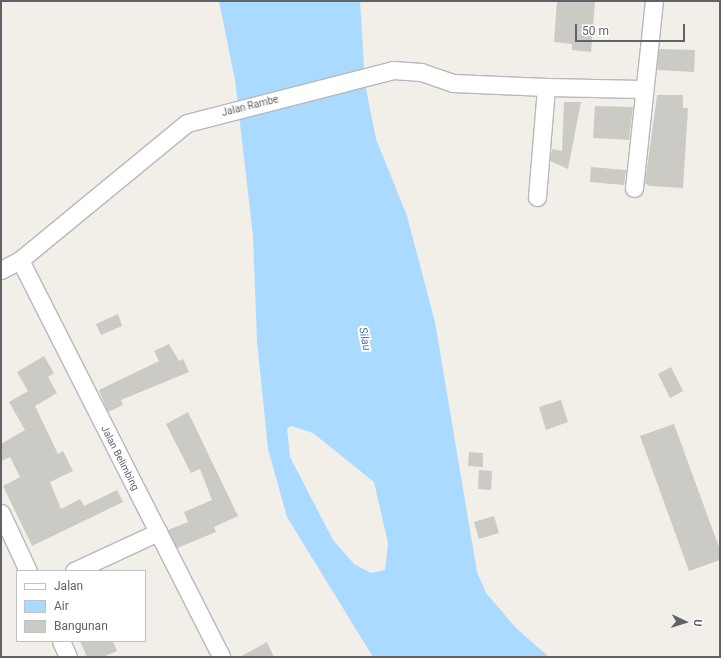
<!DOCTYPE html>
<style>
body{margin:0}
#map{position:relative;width:721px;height:658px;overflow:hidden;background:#f1efe8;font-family:Roboto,sans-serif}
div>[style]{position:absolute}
.water>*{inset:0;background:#aadaff}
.building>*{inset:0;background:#cccac5}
.roads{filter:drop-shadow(1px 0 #b5b8bc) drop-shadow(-1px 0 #b5b8bc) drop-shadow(0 1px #b5b8bc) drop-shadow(0 -1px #b5b8bc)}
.minor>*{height:17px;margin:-8.5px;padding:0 8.5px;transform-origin:8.5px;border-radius:8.5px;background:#fff}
span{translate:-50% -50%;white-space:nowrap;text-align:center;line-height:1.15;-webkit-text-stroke:4px #fff;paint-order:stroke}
.street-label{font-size:10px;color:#5f6368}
.water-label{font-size:11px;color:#4174aa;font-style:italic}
.frame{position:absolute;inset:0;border:2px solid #5f6368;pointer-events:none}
.legend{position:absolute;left:16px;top:570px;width:130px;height:72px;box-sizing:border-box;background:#fff;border:1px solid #bfc1c3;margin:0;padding:5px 7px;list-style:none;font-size:12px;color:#5f6368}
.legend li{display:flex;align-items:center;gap:8px;height:20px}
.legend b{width:20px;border:1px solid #bfc1c3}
.north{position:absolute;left:665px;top:602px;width:40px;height:40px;-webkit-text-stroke:3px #fff;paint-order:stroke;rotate:94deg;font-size:11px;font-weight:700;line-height:16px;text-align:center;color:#5f6368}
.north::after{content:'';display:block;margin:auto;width:14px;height:18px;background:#5f6368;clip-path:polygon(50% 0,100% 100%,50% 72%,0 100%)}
.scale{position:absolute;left:575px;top:24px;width:110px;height:18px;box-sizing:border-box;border:2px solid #5f6368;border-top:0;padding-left:5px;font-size:12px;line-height:14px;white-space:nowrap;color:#5f6368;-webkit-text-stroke:3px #fff;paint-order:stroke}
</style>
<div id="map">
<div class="water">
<i style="clip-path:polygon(evenodd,219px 1px,360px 1px,365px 84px,376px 139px,407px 216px,435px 322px,477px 572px,486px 593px,516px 628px,549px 657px,373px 657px,287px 517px,268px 449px,257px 341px,253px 236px,235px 80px,219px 1px,292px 426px,313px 433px,374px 482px,388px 543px,385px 570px,371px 573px,354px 564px,333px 540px,290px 457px,287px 428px,292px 426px)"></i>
</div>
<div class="building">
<i style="clip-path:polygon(557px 1px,595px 1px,591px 52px,572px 50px,572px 44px,554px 42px)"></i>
<i style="clip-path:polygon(659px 49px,695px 50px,694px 72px,657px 70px)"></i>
<i style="clip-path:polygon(657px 95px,683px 95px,683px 108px,688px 108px,683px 188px,649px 186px,645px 183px)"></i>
<i style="clip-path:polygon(564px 102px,581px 102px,568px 169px,550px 161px,552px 149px,562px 151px)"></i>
<i style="clip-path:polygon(595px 106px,633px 107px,629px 140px,593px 138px)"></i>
<i style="clip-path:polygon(591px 167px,626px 170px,624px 185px,590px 182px)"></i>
<i style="clip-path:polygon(118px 314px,122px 326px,101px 335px,96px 324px)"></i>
<i style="clip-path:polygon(169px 344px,179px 361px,183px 359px,189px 372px,121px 400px,123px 405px,108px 412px,99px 390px,159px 361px,154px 351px)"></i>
<i style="clip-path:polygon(44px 356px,54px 373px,48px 377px,57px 393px,35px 406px,58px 454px,63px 451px,73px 471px,50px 482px,61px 509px,80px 499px,84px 506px,117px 490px,123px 502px,32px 546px,3px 486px,20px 477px,10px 457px,1px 461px,1px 444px,25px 430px,9px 402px,28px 391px,17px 372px)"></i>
<i style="clip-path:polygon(671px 367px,683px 391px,670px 398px,658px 374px)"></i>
<i style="clip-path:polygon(561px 400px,568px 422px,546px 430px,539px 407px)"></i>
<i style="clip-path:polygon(188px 412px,238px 516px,214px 527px,216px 532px,177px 548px,168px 530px,188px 522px,184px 512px,212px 500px,200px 469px,191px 473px,166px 424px)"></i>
<i style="clip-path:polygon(674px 424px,720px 550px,720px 560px,689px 571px,640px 436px)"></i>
<i style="clip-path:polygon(469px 452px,483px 453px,483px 467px,468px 466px)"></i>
<i style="clip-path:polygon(479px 470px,492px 471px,491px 490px,478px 489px)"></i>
<i style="clip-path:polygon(494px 516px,499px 533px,479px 539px,474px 522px)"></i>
<i style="clip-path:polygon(80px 641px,113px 641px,117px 651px,103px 657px,87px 657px)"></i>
<i style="clip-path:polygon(267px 642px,274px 657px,240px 657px)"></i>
</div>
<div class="roads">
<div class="minor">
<i style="left:634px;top:188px;width:188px;rotate:-83.9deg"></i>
<i style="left:537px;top:197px;width:110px;rotate:-85.3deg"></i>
<i style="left:546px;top:87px;width:97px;rotate:1.2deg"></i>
<i style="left:20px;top:260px;width:445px;rotate:63.1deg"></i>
<i style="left:1px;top:270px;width:21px;rotate:-28deg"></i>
<i style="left:20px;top:260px;width:216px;rotate:-39.4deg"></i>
<i style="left:187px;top:123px;width:213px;rotate:-14.4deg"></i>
<i style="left:393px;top:70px;width:28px;rotate:4deg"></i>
<i style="left:421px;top:72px;width:34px;rotate:19deg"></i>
<i style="left:453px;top:83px;width:93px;rotate:2.5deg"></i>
<i style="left:1px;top:513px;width:64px;rotate:65deg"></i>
<i style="left:74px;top:571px;width:93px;rotate:-24.9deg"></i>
<i style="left:61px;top:641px;width:17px;rotate:66deg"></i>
</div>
</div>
<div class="street-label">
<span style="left:250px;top:106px;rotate:-14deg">Jalan Rambe</span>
<span style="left:120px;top:458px;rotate:63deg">Jalan Belimbing</span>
</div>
<div class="water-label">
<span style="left:364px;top:339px;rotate:79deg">Silau</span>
</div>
<div class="frame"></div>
<ul class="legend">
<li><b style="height:5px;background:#fff"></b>Jalan</li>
<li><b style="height:11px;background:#aadaff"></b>Air</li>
<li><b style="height:11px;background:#cccac5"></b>Bangunan</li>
</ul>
<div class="north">U</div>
<div class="scale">50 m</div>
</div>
